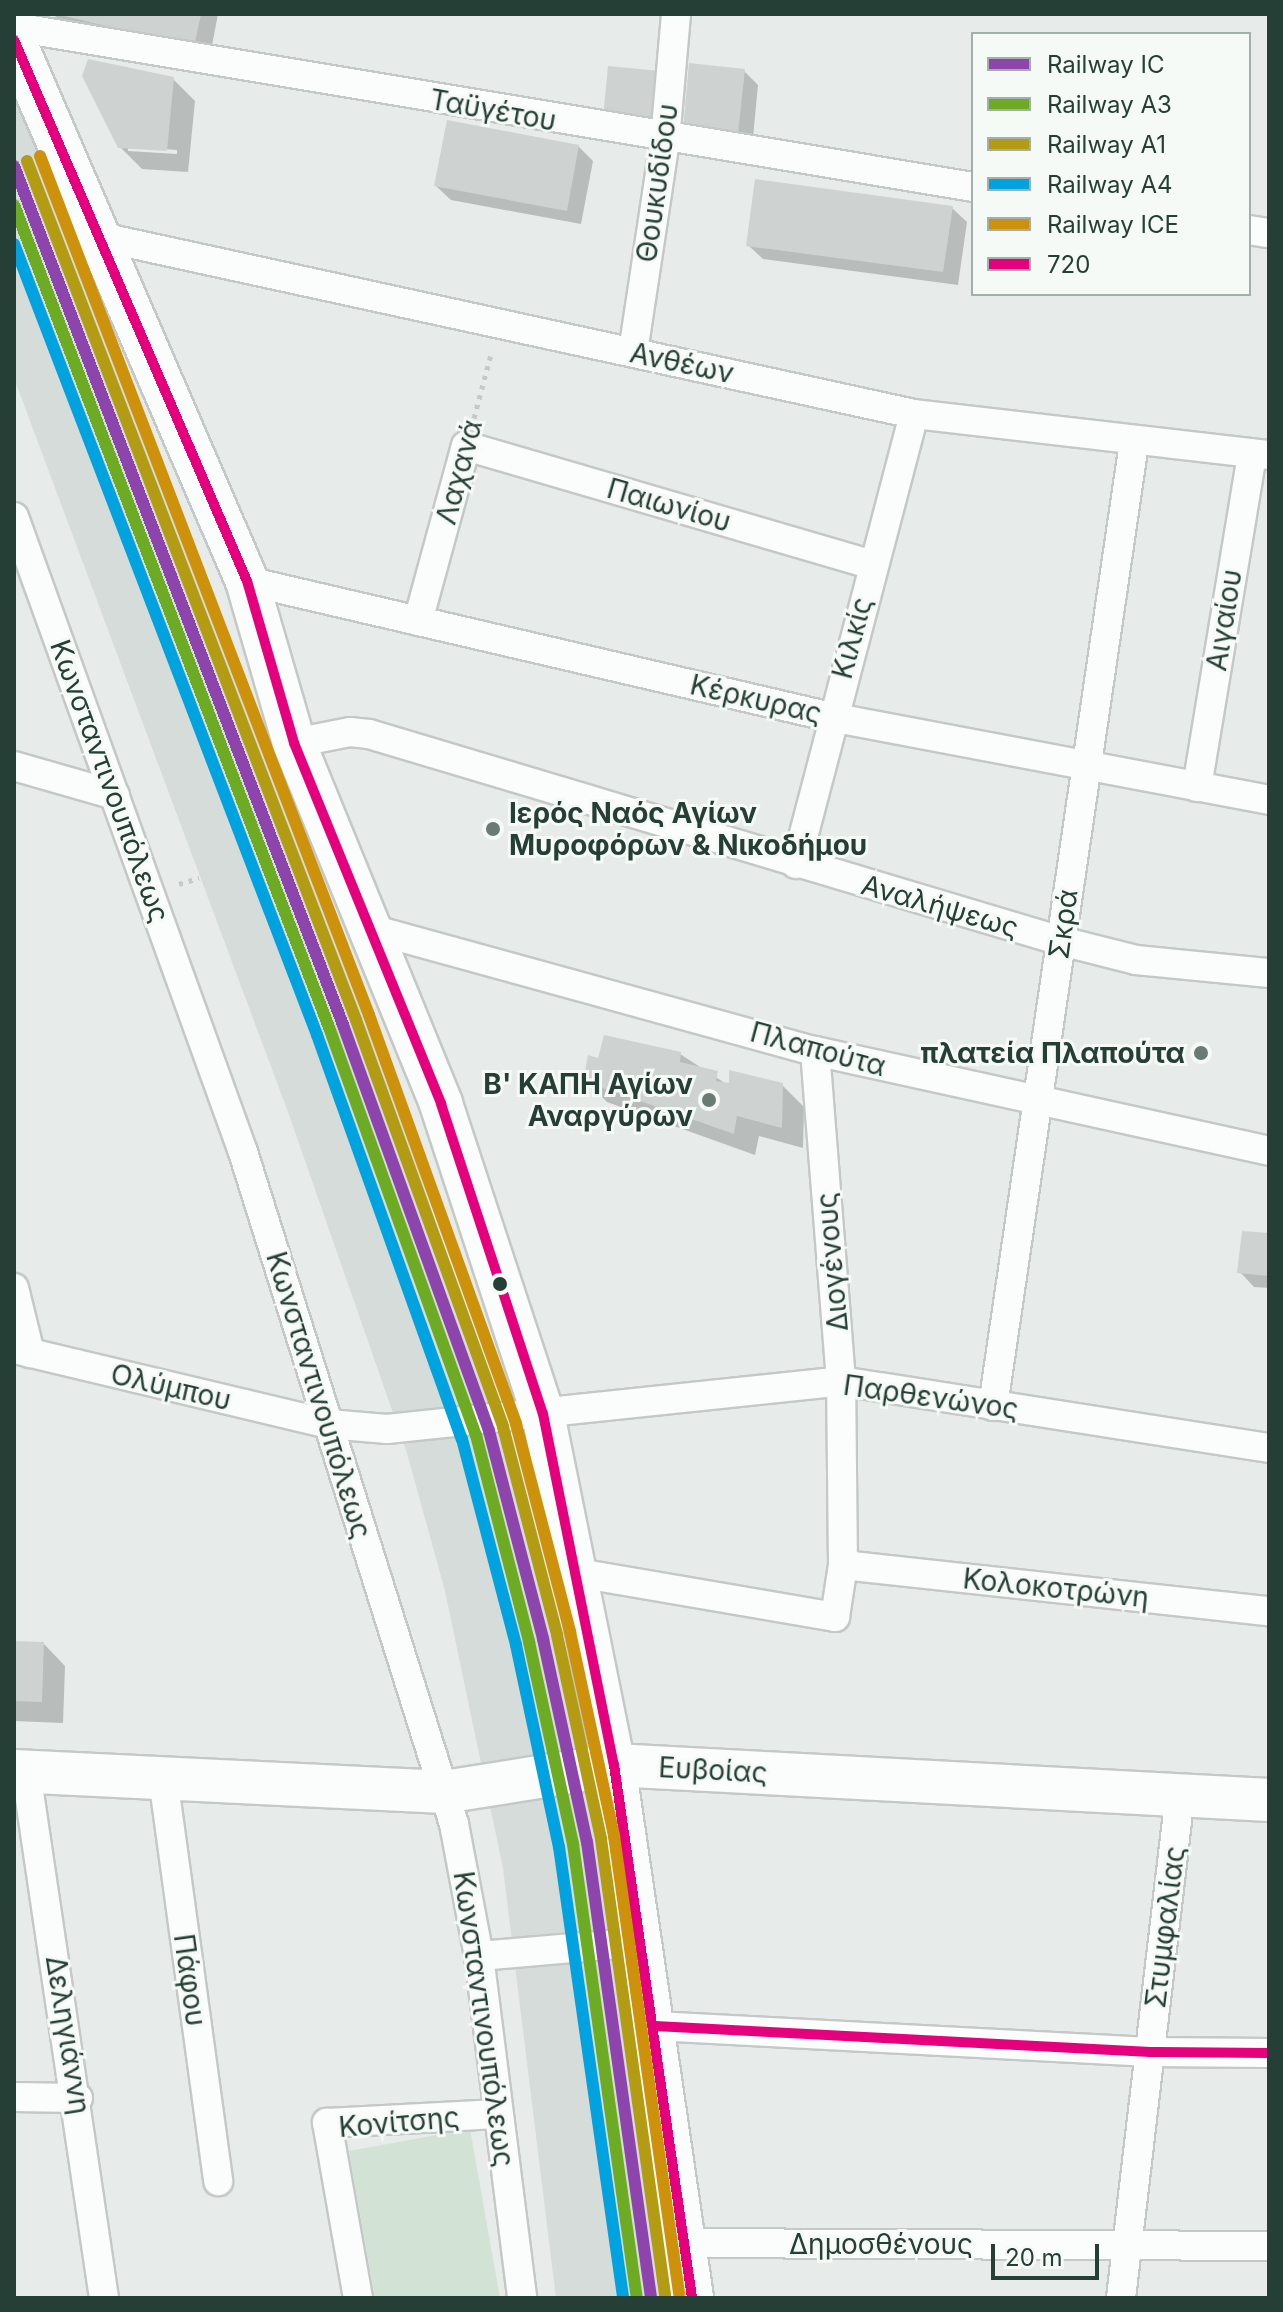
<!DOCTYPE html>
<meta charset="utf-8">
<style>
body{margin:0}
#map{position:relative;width:1283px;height:2312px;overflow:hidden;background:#e7ebe9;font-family:Inter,sans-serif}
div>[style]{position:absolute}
.built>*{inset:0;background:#d5dcd9}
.green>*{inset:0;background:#d2e3d6}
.shadow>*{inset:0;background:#0003}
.building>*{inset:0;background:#ced3d1}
.path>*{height:5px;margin-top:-2.5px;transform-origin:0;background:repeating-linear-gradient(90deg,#c2cbc7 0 4px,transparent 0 10px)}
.roads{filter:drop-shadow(2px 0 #c4c8c6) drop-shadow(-2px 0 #c4c8c6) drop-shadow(0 2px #c4c8c6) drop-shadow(0 -2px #c4c8c6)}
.street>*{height:28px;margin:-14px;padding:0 14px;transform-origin:14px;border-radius:14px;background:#fbfcfc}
.secondary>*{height:42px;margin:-21px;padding:0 21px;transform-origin:21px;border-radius:21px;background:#fbfcfc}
.bus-1>*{height:10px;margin:-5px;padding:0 5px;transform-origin:5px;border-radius:5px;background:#e5007d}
.rail-1>*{height:12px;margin:-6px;padding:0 6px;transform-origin:6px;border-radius:6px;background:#8e44ad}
.rail-2>*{height:12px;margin:-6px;padding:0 6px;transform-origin:6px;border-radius:6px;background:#6cab23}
.rail-3>*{height:12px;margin:-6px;padding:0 6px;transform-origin:6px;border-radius:6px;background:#b39b13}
.rail-4>*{height:12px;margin:-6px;padding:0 6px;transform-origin:6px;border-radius:6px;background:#00a3e0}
.rail-5>*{height:12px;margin:-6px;padding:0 6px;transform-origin:6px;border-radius:6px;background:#cd910b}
.dots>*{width:22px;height:22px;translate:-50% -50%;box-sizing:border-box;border:4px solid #f6faf7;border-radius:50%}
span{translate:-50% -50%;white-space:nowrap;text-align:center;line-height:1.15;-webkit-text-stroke:6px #f6faf7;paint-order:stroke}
.street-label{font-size:28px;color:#253e36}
.poi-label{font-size:28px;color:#253e36;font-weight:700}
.left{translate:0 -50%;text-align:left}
.right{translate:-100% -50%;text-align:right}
.frame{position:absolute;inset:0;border:16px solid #253e36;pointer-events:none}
.legend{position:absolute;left:971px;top:32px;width:280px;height:264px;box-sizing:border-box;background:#f6faf7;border:2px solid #a2afaa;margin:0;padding:10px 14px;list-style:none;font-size:24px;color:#253e36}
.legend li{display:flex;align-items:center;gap:16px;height:40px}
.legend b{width:40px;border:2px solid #a2afaa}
.scale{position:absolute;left:991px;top:2244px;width:108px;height:36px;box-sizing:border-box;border:4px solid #253e36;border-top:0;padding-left:10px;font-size:24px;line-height:28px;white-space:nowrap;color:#253e36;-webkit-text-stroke:6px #f6faf7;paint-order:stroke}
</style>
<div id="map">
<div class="built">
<i style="clip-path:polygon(14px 72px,166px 474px,273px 781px,393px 1091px,493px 1399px,541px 1567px,610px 1876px,637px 2044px,665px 2298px,556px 2298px,503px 1868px,445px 1591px,407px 1453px,288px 1112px,14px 378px)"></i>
</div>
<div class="green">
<i style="clip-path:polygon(470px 2129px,500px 2298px,375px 2298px,349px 2151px)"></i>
</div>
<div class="shadow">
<i style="clip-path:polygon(53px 14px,218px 14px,209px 61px,74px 35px)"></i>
<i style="clip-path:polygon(744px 71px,758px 85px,752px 148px,699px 143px)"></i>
<i style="clip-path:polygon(evenodd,173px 79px,195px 101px,188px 172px,142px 169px,120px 147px,173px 79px,128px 147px,177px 150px,177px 154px,128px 151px,128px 147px)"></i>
<i style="clip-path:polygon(578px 146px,593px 161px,581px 224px,451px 200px,436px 186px)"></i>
<i style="clip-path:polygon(952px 208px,967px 222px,958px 285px,763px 259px,748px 245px)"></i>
<i style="clip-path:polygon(680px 1054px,731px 1087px,782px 1085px,804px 1107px,803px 1148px,759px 1136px,755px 1155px,607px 1102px,586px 1081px,600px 1060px)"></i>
<i style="clip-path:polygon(1269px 1235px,1269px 1288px,1254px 1287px,1240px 1272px)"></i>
<i style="clip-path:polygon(14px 1643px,44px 1644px,65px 1666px,63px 1723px,14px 1721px)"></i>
</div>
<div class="building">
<i style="clip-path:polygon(56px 14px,201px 14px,194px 47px)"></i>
<i style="clip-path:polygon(88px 59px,174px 77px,167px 151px,118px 148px,82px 76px)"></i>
<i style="clip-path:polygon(689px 63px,745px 69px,738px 134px,683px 129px)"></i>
<i style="clip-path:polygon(608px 66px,660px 71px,655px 122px,603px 118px)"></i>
<i style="clip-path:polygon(447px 120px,579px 145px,567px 211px,434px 186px)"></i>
<i style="clip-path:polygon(755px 179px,953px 206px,943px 272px,746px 246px)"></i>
<i style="clip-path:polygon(604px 1035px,681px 1052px,680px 1062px,718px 1071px,716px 1081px,729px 1083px,729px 1070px,783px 1083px,782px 1128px,737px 1116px,734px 1134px,583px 1081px,588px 1055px,598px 1058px)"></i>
<i style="clip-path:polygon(1242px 1231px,1269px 1233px,1269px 1276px,1237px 1273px)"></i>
<i style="clip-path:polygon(14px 1641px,44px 1642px,42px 1702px,14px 1701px)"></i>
</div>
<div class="path">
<i style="left:474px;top:418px;width:66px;rotate:-75.1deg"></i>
<i style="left:179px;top:884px;width:21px;rotate:-17deg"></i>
</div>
<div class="roads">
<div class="street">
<i style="left:14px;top:27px;width:972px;rotate:9.47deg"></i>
<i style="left:1249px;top:230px;width:20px;rotate:9deg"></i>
<i style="left:101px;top:237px;width:832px;rotate:12.28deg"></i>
<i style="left:914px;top:414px;width:357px;rotate:6.6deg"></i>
<i style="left:633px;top:352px;width:214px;rotate:-81.4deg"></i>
<i style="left:665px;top:140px;width:126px;rotate:-85deg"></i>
<i style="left:14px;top:517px;width:675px;rotate:70.17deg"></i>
<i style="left:243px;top:1152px;width:704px;rotate:72.57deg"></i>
<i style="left:454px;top:1824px;width:134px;rotate:79.3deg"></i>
<i style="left:479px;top:1956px;width:345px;rotate:82.8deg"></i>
<i style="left:247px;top:581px;width:600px;rotate:13.11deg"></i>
<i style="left:831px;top:717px;width:446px;rotate:10.7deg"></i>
<i style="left:418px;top:621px;width:181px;rotate:-74.7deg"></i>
<i style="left:466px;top:446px;width:423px;rotate:16.3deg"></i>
<i style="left:294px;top:743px;width:57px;rotate:-11.1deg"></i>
<i style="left:350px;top:732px;width:19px;rotate:6deg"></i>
<i style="left:369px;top:734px;width:722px;rotate:16.65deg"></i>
<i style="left:1061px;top:941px;width:77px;rotate:14.2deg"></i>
<i style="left:1136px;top:960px;width:134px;rotate:5.6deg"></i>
<i style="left:14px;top:766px;width:105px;rotate:16deg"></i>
<i style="left:1197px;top:787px;width:338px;rotate:-80.6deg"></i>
<i style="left:796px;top:864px;width:465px;rotate:-75.3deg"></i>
<i style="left:371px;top:929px;width:460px;rotate:15.4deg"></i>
<i style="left:815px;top:1051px;width:465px;rotate:12.4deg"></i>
<i style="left:14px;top:1288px;width:67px;rotate:76.2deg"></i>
<i style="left:14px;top:1349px;width:323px;rotate:13.4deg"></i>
<i style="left:328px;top:1424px;width:59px;rotate:4.8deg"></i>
<i style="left:387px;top:1429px;width:457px;rotate:-6deg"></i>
<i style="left:841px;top:1381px;width:433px;rotate:8.9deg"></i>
<i style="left:993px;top:1406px;width:973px;rotate:-81.67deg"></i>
<i style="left:843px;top:1565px;width:428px;rotate:6.2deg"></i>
<i style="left:578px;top:1573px;width:261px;rotate:9.7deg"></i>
<i style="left:835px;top:1617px;width:53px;rotate:-81.3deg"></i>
<i style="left:843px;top:1565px;width:184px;rotate:-90.6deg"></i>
<i style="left:841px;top:1381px;width:331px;rotate:-94.5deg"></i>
<i style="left:26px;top:1772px;width:532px;rotate:81.57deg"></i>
<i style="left:163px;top:1778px;width:407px;rotate:82.2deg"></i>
<i style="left:479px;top:1956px;width:164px;rotate:-4.9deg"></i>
<i style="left:655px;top:2026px;width:496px;rotate:3deg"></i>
<i style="left:1150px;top:2052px;width:119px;rotate:0.5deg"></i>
<i style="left:14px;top:2097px;width:64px;rotate:0.9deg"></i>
<i style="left:684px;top:2243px;width:585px;rotate:0.29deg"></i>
<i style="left:358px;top:2298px;width:178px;rotate:-100deg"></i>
<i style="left:327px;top:2123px;width:171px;rotate:-3deg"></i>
<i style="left:1121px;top:2298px;width:506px;rotate:-83.31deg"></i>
</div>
<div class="secondary">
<i style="left:14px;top:40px;width:589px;rotate:66.7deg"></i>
<i style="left:247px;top:581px;width:169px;rotate:73.8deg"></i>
<i style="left:294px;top:743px;width:390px;rotate:67.8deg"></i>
<i style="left:441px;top:1104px;width:326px;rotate:71.8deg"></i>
<i style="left:543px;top:1414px;width:358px;rotate:78.6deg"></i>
<i style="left:614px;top:1765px;width:539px;rotate:81.67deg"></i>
<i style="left:14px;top:1771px;width:431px;rotate:2.8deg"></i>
<i style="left:444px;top:1792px;width:172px;rotate:-9deg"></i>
<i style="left:614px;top:1765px;width:656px;rotate:3.06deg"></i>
</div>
</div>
<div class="bus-1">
<i style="left:14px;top:40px;width:589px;rotate:66.7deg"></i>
<i style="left:247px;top:581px;width:169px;rotate:73.8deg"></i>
<i style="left:294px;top:743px;width:390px;rotate:67.8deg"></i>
<i style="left:441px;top:1104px;width:326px;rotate:71.8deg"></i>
<i style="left:543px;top:1414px;width:358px;rotate:78.6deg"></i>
<i style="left:614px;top:1765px;width:539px;rotate:81.67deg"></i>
<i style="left:655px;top:2026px;width:496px;rotate:3deg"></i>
<i style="left:1150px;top:2052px;width:119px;rotate:0.5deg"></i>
</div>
<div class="rail-1">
<i style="left:14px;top:166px;width:920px;rotate:69.04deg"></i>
<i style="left:343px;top:1025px;width:431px;rotate:70.2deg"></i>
<i style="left:489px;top:1431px;width:215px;rotate:75.4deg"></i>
<i style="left:543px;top:1639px;width:208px;rotate:77.8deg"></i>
<i style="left:587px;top:1842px;width:460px;rotate:82deg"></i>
</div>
<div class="rail-2">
<i style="left:14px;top:205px;width:883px;rotate:69.04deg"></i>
<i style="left:330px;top:1030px;width:431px;rotate:70.2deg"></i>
<i style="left:476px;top:1435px;width:214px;rotate:75.6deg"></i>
<i style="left:529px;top:1642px;width:207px;rotate:77.7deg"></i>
<i style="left:573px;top:1844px;width:458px;rotate:82deg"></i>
</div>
<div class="rail-3">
<i style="left:27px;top:161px;width:920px;rotate:69.04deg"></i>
<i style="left:356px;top:1020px;width:433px;rotate:70.1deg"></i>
<i style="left:503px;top:1427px;width:215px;rotate:75.4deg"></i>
<i style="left:557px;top:1635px;width:209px;rotate:77.8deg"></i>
<i style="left:601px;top:1839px;width:461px;rotate:82deg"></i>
</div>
<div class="rail-4">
<i style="left:14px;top:244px;width:847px;rotate:69.04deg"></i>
<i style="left:317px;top:1035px;width:429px;rotate:70.3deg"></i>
<i style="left:462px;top:1439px;width:213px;rotate:75.3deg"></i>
<i style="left:516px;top:1645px;width:207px;rotate:78deg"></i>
<i style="left:559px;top:1847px;width:456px;rotate:81.9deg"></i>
</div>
<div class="rail-5">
<i style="left:40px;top:156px;width:920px;rotate:69.04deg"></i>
<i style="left:369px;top:1015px;width:435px;rotate:70.2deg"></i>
<i style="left:516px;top:1424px;width:215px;rotate:75.4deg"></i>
<i style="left:570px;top:1632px;width:209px;rotate:77.8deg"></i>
<i style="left:614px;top:1836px;width:463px;rotate:81.9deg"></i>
</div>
<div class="dots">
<i style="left:493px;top:829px;background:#697b75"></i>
<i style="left:1201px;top:1053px;background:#697b75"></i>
<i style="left:709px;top:1100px;background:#697b75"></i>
<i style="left:500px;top:1284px;background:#253e36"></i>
</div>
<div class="street-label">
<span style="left:493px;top:110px;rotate:10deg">Ταϋγέτου</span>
<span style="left:657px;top:183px;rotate:-82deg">Θουκυδίδου</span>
<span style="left:682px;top:363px;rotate:12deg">Ανθέων</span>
<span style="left:459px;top:472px;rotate:-75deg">Λαχανά</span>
<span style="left:669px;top:505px;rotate:16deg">Παιωνίου</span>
<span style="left:1224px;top:620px;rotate:-81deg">Αιγαίου</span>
<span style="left:852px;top:638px;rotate:-75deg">Κιλκίς</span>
<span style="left:756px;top:699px;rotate:13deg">Κέρκυρας</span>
<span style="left:110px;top:781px;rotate:70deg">Κωνσταντινουπόλεως</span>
<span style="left:940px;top:906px;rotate:16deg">Αναλήψεως</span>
<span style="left:1063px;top:924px;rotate:-82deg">Σκρά</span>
<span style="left:818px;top:1049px;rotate:15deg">Πλαπούτα</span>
<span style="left:832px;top:1262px;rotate:-95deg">Διογένους</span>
<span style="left:171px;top:1387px;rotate:13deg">Ολύμπου</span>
<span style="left:319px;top:1395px;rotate:73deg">Κωνσταντινουπόλεως</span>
<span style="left:931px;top:1397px;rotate:8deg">Παρθενώνος</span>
<span style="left:1056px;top:1588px;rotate:6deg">Κολοκοτρώνη</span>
<span style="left:713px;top:1770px;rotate:3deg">Ευβοίας</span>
<span style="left:1165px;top:1927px;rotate:-83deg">Στυμφαλίας</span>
<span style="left:190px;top:1980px;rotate:82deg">Πάφου</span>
<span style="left:484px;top:2019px;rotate:82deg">Κωνσταντινουπόλεως</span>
<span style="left:68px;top:2035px;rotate:81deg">Δεληγιάννη</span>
<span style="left:399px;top:2122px;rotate:-5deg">Κονίτσης</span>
<span style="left:881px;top:2244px">Δημοσθένους</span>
</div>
<div class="poi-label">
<span class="left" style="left:509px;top:829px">Ιερός Ναός Αγίων<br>Μυροφόρων &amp; Νικοδήμου</span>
<span class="right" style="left:1185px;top:1053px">πλατεία Πλαπούτα</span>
<span class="right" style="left:693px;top:1100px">Β' ΚΑΠΗ Αγίων<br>Αναργύρων</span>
</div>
<div class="frame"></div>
<ul class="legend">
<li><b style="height:10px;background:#8e44ad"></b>Railway IC</li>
<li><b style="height:10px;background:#6cab23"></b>Railway A3</li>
<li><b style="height:10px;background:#b39b13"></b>Railway A1</li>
<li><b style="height:10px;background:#00a3e0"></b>Railway A4</li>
<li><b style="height:10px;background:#cd910b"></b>Railway ICE</li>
<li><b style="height:10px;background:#e5007d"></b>720</li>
</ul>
<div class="scale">20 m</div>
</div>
